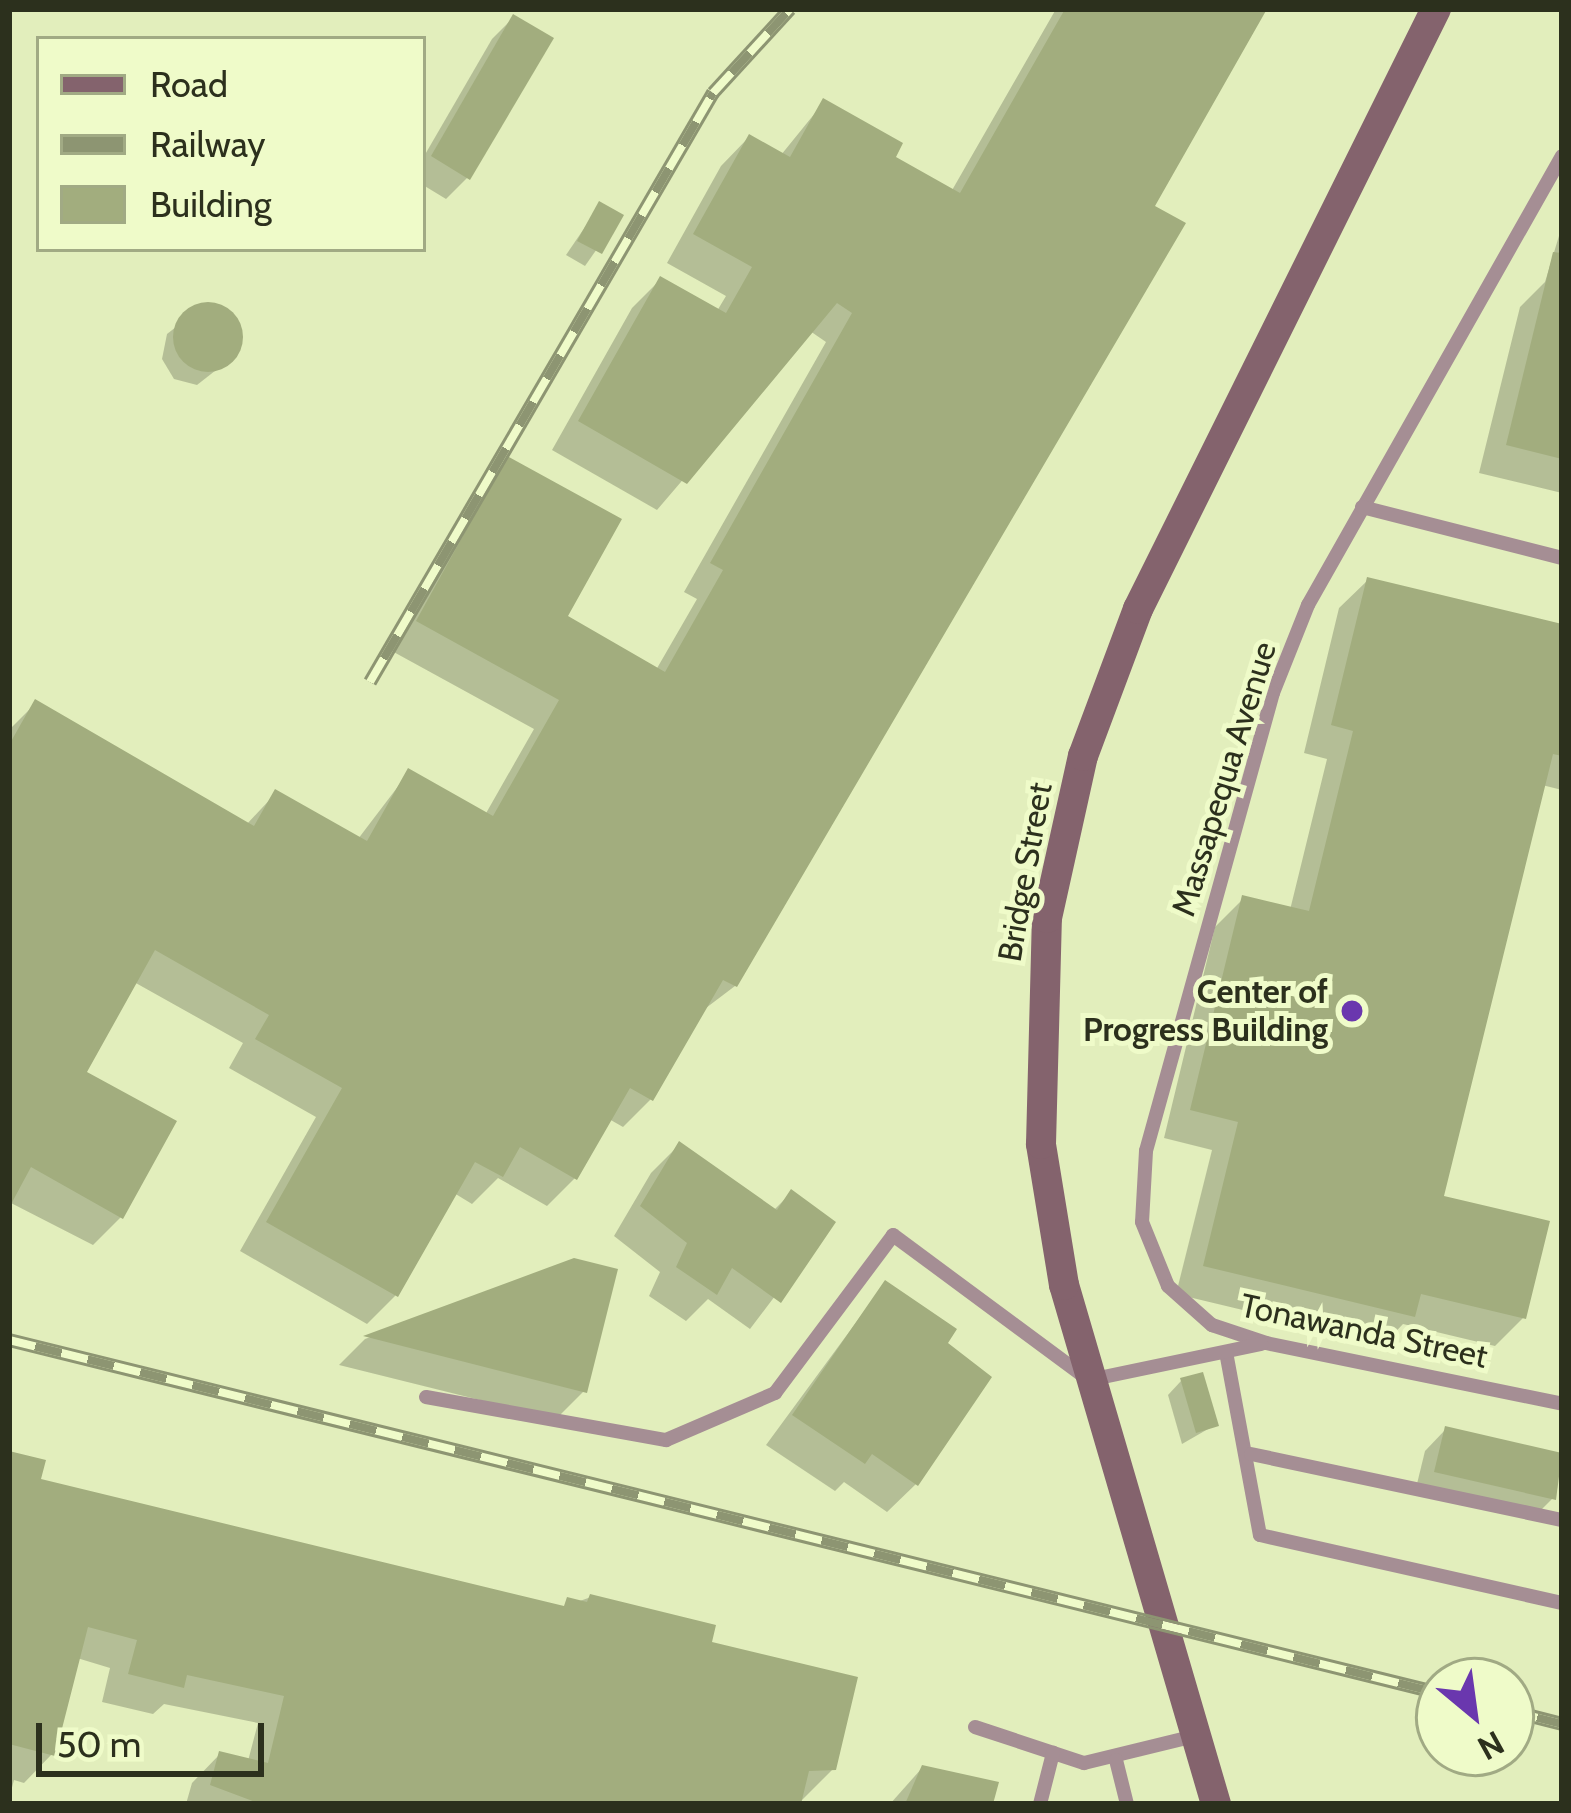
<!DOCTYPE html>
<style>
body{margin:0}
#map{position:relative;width:1571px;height:1813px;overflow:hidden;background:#e2eebc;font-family:Cabin,sans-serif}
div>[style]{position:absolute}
.shadow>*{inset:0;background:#0003}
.building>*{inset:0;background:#a2ad7e}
.round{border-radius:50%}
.lane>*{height:14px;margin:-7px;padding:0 7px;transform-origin:7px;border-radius:7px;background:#a58e94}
.secondary>*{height:30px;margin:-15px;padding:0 15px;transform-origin:15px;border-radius:15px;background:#84636d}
.rail>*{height:14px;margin-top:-7px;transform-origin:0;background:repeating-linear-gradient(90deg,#effbc9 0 27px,#8d9572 0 54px);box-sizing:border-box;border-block:3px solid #8d9572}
.dots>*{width:33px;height:33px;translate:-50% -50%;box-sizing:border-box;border:6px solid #effbc9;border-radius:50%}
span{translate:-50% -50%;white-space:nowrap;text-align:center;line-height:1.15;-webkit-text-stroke:10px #effbc9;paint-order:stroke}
.street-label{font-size:33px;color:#2c301d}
.poi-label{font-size:33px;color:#2c301d;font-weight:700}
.right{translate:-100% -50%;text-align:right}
.frame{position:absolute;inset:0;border:12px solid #2c301d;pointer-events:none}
.legend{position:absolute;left:36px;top:36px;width:390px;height:216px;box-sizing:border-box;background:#effbc9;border:3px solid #a1aa84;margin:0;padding:15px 21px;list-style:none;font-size:36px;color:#2c301d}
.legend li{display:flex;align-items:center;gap:24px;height:60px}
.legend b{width:60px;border:3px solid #a1aa84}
.north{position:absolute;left:1415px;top:1657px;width:120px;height:120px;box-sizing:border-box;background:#effbc9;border:3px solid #a1aa84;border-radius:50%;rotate:151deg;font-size:33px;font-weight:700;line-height:48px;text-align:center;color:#2c301d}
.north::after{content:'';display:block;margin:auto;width:42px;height:54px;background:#6a37ae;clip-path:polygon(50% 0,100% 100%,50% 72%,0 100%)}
.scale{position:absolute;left:36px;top:1723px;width:228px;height:54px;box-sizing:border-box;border:6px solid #2c301d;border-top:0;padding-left:15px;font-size:36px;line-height:42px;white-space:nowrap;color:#2c301d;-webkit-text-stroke:9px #effbc9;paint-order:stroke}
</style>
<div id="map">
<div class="shadow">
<i style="clip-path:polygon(1056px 9px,1252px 9px,735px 986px,702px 1011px,651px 1099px,623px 1127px,609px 1119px,575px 1178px,547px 1206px,498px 1178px,472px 1204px,454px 1193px,395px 1296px,367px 1324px,240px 1251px,316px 1117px,229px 1068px,243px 1043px,134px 982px,83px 1074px,121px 1217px,93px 1245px,9px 1202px,9px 730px,36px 703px,246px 825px,276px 793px,358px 839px,409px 772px,485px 815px,534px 729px,390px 650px,480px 488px,508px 459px,564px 617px,656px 670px,697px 599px,684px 592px,826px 342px,810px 331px,657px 510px,552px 450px,632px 308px,660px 280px,717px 311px,726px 296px,667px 263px,721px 166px,749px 137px,781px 155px,824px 102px,892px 158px,951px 192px)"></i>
<i style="clip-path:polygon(513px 18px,467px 178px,446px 199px,423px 185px,423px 158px,492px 39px)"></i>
<i style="clip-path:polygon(600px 205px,620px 216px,585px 266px,566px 255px)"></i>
<i style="clip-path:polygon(1562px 226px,1562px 493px,1479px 473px,1520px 307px,1545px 282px)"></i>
<i style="clip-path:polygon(204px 305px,226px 310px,239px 331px,234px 356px,197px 385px,174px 379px,162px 359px,167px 334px)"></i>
<i style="clip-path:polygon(1368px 580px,1562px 627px,1562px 790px,1542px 785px,1441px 1198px,1523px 1318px,1495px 1346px,1403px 1324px,1384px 1344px,1176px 1294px,1212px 1150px,1164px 1138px,1215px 927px,1243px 899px,1290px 910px,1327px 759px,1304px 753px,1339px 608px)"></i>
<i style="clip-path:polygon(679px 1145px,773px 1211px,791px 1193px,831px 1222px,750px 1329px,708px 1299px,686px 1321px,649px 1296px,660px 1272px,614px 1236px,651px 1173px)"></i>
<i style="clip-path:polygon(574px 1262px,584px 1391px,556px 1419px,339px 1365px,365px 1339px)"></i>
<i style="clip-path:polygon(885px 1283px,944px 1343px,916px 1484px,887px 1512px,844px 1482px,835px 1491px,766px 1445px)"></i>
<i style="clip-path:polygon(1181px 1381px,1215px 1425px,1182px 1444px,1168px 1395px)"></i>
<i style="clip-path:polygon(1446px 1429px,1562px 1456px,1553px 1498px,1532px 1519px,1415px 1492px,1425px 1451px)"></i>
<i style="clip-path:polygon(9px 1455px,37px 1481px,560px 1608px,591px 1597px,708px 1644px,833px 1769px,798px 1804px,186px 1804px,192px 1783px,220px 1754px,248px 1761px,258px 1723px,164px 1704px,153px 1714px,102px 1702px,110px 1668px,77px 1658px,52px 1754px,24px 1783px,14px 1780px,9px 1799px)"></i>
<i style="clip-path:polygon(922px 1768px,990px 1804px,890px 1804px)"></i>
</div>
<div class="building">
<i style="clip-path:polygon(1065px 9px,1267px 9px,1155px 206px,1186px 223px,737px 987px,723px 980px,653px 1101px,630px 1088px,577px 1180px,520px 1147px,503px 1177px,475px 1162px,398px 1297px,266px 1222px,342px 1088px,255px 1039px,269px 1015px,155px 950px,87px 1072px,177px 1121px,123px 1219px,31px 1167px,9px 1208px,9px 745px,35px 699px,254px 826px,275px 789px,367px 841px,408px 768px,493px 816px,559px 700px,416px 621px,507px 456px,622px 519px,568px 616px,665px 672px,723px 570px,710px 563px,852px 313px,837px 303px,687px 484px,578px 421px,660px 276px,726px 313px,752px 267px,693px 234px,749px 134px,790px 157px,823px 98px,903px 143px,896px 157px,960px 193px)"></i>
<i style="clip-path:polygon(513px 14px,554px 38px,470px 180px,431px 156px)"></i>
<i style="clip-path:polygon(599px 201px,624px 215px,602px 254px,577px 241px)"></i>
<i style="clip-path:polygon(1553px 252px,1562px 253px,1562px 459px,1506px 445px)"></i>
<i class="round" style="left:173px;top:302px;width:70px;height:70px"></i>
<i style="clip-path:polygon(1367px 577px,1562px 624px,1562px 756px,1553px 754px,1444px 1196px,1550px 1221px,1526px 1319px,1421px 1294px,1415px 1317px,1203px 1266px,1238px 1122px,1190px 1110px,1242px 895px,1309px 911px,1353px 731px,1331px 725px)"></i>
<i style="clip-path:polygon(679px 1141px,777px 1210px,791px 1189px,836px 1222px,781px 1303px,732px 1268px,717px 1295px,676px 1267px,687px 1243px,640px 1206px)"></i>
<i style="clip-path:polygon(574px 1258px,618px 1269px,587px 1393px,363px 1336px)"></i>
<i style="clip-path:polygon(885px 1280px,957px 1329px,948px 1343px,992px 1377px,918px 1486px,872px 1454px,865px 1464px,792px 1415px)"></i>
<i style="clip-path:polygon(1203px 1372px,1219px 1426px,1196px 1433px,1180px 1378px)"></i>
<i style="clip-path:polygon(1445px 1426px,1562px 1453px,1556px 1500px,1434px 1472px)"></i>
<i style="clip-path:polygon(9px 1451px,46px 1460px,41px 1479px,564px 1606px,567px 1597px,587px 1602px,590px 1594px,716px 1625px,712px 1642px,858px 1677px,836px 1770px,809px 1771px,801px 1804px,261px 1804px,210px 1785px,219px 1751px,268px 1763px,284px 1696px,187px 1675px,184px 1688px,128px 1674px,137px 1640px,88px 1627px,55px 1756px,9px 1744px)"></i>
<i style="clip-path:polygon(922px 1765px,999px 1782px,993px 1804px,905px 1804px)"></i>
</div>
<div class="lane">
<i style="left:1562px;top:156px;width:516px;rotate:119.5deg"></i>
<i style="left:1308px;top:605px;width:95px;rotate:111.7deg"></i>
<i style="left:1273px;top:693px;width:475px;rotate:105.5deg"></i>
<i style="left:1146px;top:1151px;width:71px;rotate:93.2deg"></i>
<i style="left:1142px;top:1222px;width:69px;rotate:67.9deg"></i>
<i style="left:1168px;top:1286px;width:59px;rotate:41.6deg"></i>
<i style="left:1212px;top:1325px;width:57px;rotate:18.4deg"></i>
<i style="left:1266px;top:1343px;width:302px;rotate:11.6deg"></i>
<i style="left:1362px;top:507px;width:206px;rotate:14.3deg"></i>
<i style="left:1226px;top:1352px;width:186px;rotate:79.5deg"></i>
<i style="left:1260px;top:1535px;width:310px;rotate:12.7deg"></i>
<i style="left:426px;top:1397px;width:244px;rotate:10.2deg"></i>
<i style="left:666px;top:1440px;width:119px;rotate:-23.3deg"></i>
<i style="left:775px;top:1393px;width:197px;rotate:-53.2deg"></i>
<i style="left:893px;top:1235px;width:244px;rotate:36.5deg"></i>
<i style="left:1089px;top:1380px;width:176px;rotate:-11.8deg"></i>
<i style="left:1251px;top:1454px;width:318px;rotate:12deg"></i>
<i style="left:975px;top:1727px;width:115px;rotate:18.3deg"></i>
<i style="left:1084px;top:1763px;width:114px;rotate:-13.7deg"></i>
<i style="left:1116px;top:1760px;width:45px;rotate:76deg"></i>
<i style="left:1040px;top:1804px;width:53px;rotate:-75.7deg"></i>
</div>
<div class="secondary">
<i style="left:1216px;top:1804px;width:541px;rotate:-106.32deg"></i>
<i style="left:1064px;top:1285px;width:143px;rotate:-99.3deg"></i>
<i style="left:1041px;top:1144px;width:226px;rotate:-88.5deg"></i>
<i style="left:1047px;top:918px;width:166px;rotate:-77.5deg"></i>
<i style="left:1083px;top:756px;width:157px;rotate:-69.5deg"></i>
<i style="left:1138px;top:609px;width:670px;rotate:-63.59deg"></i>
</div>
<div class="rail">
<i style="left:370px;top:682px;width:682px;rotate:-59.79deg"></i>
<i style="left:713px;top:93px;width:114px;rotate:-47.5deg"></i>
<i style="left:9px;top:1340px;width:1473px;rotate:13.87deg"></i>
<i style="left:1511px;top:1711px;width:53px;rotate:14.3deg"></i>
</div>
<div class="dots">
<i style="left:1352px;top:1011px;background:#6a37ae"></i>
</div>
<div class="street-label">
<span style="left:1224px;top:779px;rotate:-73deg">Massapequa Avenue</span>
<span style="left:1025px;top:872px;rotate:-80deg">Bridge Street</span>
<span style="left:1364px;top:1331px;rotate:12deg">Tonawanda Street</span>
</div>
<div class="poi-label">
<span class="right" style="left:1328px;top:1011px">Center of<br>Progress Building</span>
</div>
<div class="frame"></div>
<ul class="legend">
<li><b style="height:15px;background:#84636d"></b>Road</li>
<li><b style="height:15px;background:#8d9572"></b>Railway</li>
<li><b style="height:33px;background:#a2ad7e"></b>Building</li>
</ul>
<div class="north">N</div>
<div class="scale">50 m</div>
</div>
